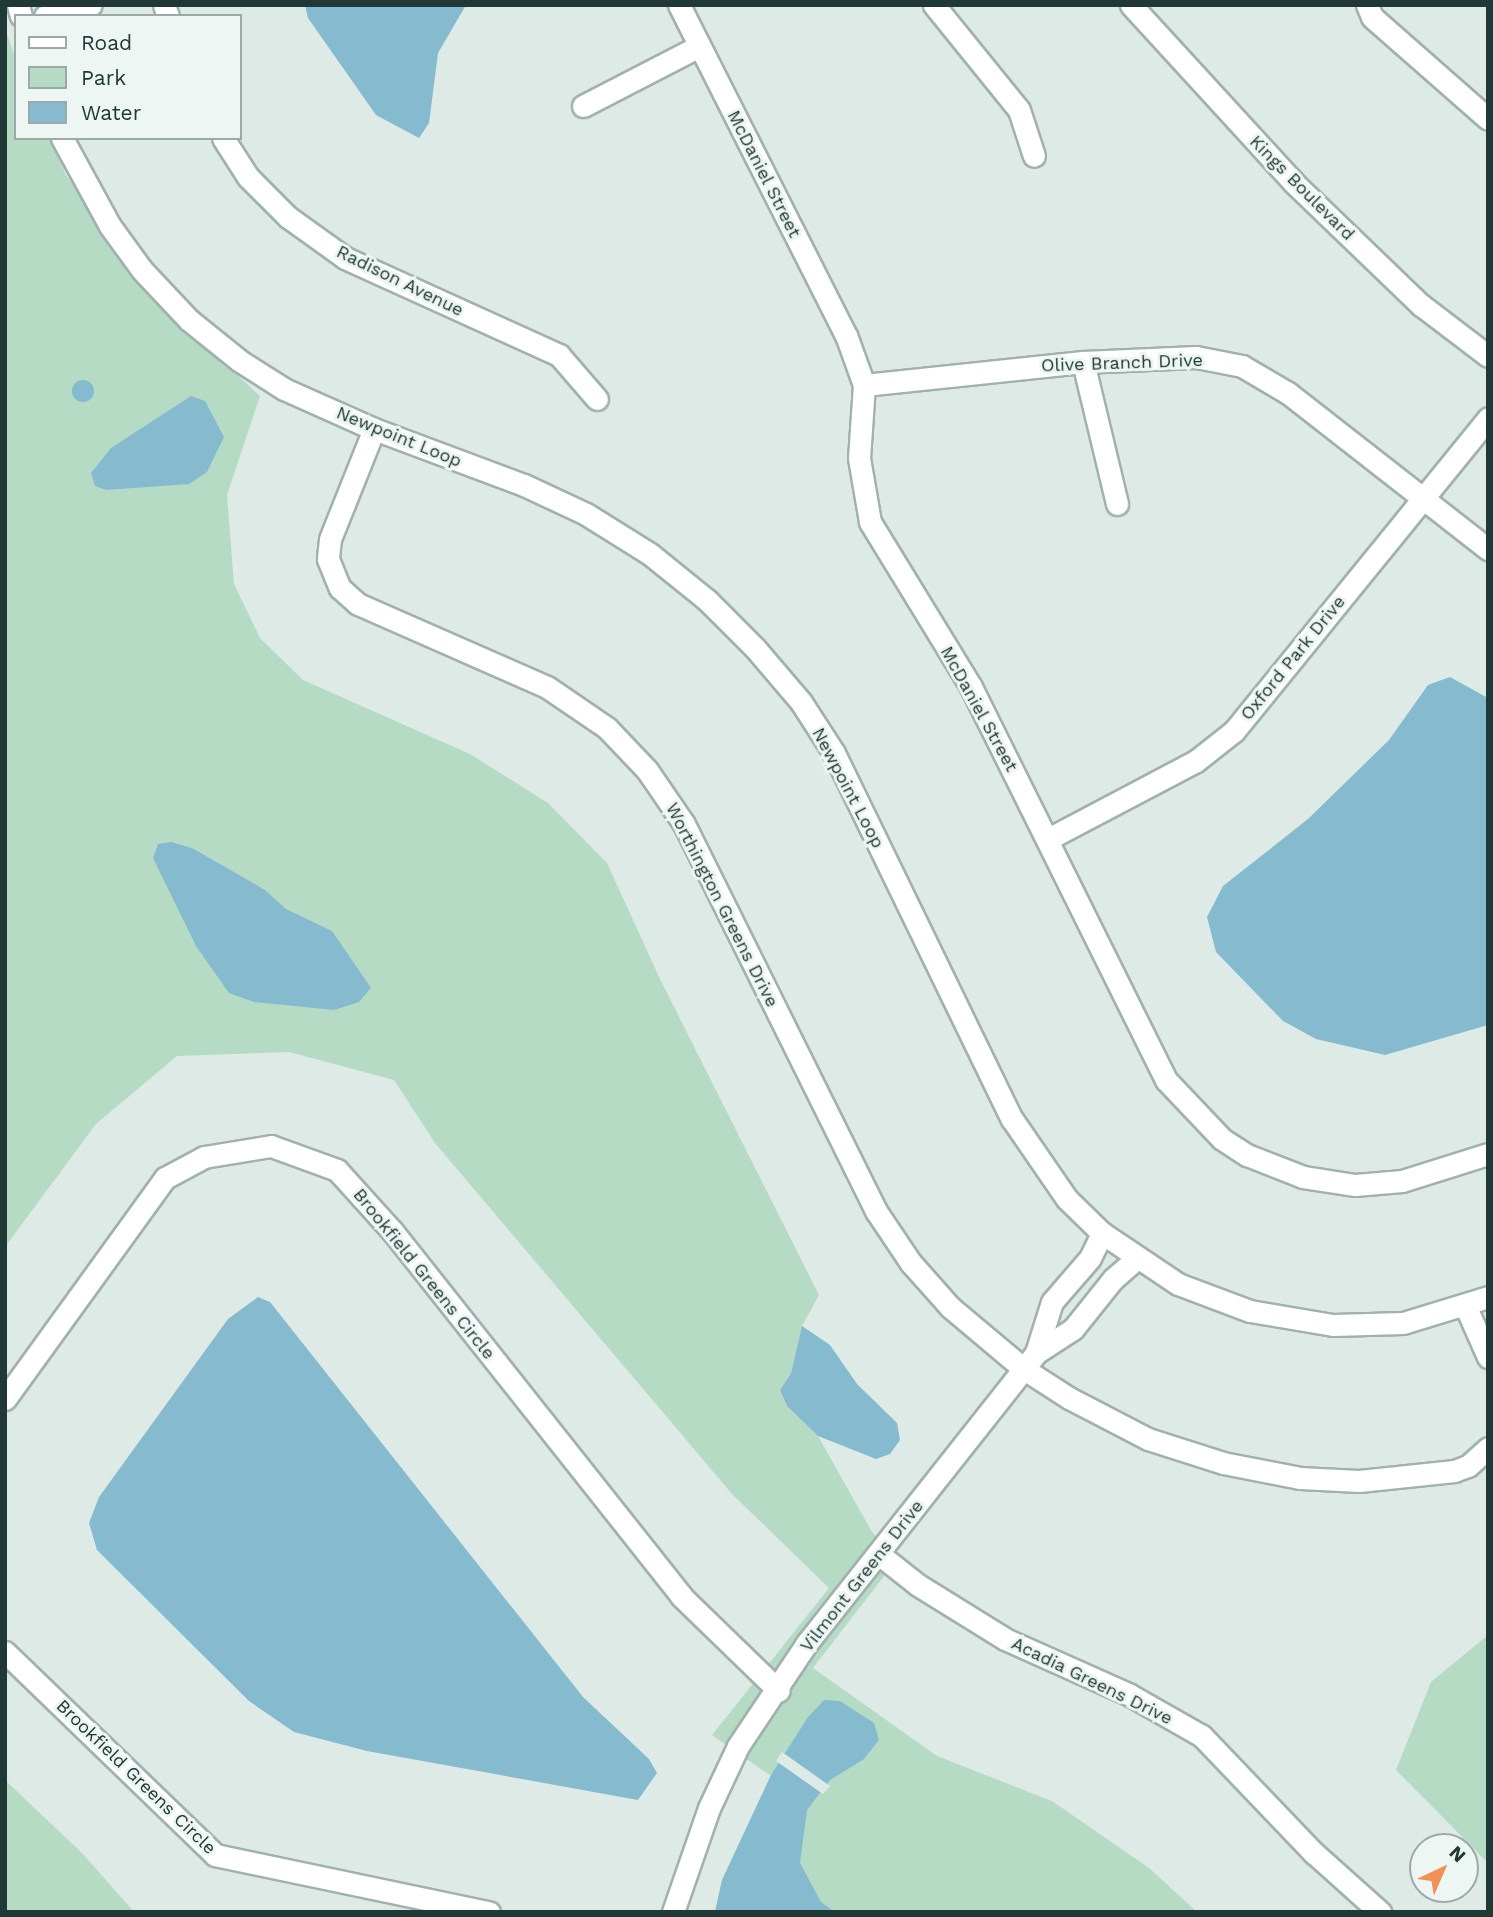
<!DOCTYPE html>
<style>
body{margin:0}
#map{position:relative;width:1493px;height:1917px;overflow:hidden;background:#deeae6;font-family:"Work Sans",sans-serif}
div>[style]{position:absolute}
.green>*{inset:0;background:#b6dbc5}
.water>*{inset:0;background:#85bacf}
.round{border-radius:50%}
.pier>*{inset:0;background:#deeae6}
.roads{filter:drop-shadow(2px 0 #a1b1ae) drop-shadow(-2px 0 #a1b1ae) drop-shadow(0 2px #a1b1ae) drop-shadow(0 -2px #a1b1ae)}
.minor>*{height:21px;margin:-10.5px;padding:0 10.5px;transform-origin:10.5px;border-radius:10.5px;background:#fff}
span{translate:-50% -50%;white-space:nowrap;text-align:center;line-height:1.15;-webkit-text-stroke:6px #eef6f3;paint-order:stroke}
.street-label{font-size:18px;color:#203936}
.frame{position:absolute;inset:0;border:7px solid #203936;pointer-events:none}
.legend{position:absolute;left:14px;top:14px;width:228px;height:126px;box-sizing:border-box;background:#eef6f3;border:2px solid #9caaa7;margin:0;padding:9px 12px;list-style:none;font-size:21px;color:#203936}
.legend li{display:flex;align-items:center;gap:14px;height:35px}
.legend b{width:35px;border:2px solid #9caaa7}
.north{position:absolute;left:1409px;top:1833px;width:70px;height:70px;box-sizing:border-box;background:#eef6f3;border:2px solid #9caaa7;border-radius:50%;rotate:44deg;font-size:19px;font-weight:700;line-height:28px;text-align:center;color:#203936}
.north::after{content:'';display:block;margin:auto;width:24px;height:32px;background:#f19054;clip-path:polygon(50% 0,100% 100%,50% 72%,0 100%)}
</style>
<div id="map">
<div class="green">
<i style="clip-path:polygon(5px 28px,16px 60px,16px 138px,50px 138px,66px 175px,170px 314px,260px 396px,227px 495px,234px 584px,260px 638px,303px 680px,470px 754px,548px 803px,607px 863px,660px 979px,819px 1295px,802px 1326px,791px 1373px,780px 1390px,787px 1406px,818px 1436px,872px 1532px,898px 1558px,813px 1668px,937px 1756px,1052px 1801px,1149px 1868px,1197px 1912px,715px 1912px,722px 1880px,771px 1776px,712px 1735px,829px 1588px,732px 1494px,435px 1143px,394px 1080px,289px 1052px,177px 1056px,96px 1124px,5px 1247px)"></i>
<i style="clip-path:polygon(1488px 1635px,1488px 1863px,1396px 1770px,1431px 1682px)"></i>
<i style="clip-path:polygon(5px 1780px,83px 1854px,134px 1912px,5px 1912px)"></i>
</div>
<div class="water">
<i style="clip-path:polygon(305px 5px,466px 5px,438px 53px,429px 123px,419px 138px,376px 115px,308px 18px)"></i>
<i class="round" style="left:72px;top:380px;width:22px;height:22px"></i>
<i style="clip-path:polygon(191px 396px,205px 401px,224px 437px,207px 472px,189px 484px,106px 490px,95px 486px,91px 473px,111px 448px)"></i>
<i style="clip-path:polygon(1450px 677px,1488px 698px,1488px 1025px,1385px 1055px,1316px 1039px,1283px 1021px,1216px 952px,1207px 917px,1223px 886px,1308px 819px,1389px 740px,1428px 685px)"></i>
<i style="clip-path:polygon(171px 842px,192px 848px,265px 890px,286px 909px,332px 931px,371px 988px,359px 1002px,334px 1010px,254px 1002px,229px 993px,196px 946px,153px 858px,158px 844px)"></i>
<i style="clip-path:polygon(258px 1297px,270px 1302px,583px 1697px,649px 1759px,657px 1773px,638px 1800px,367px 1751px,294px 1732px,249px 1701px,97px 1550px,89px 1523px,99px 1497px,228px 1319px)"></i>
<i style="clip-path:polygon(802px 1326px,830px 1345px,857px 1384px,897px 1423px,900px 1440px,890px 1454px,876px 1459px,818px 1436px,787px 1406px,780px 1390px,791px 1373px)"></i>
<i style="clip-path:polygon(824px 1700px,840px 1701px,874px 1723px,879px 1740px,864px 1759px,830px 1780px,807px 1810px,800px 1863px,821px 1902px,835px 1912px,715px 1912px,722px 1880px,771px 1775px,808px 1717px)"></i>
</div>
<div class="pier">
<i style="clip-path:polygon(782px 1752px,830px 1786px,823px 1794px,776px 1761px)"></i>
</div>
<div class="roads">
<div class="minor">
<i style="left:18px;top:5px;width:11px;rotate:75deg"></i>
<i style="left:164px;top:5px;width:12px;rotate:70deg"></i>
<i style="left:679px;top:5px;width:370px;rotate:63.2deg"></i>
<i style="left:846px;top:335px;width:53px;rotate:70.2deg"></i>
<i style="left:864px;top:385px;width:73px;rotate:93.9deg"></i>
<i style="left:859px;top:458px;width:65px;rotate:80.2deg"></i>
<i style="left:870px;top:522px;width:193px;rotate:58.5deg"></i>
<i style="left:971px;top:687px;width:439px;rotate:63.6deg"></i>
<i style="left:1166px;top:1080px;width:81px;rotate:46.5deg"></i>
<i style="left:1222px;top:1139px;width:30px;rotate:33deg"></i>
<i style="left:1247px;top:1155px;width:60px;rotate:21.4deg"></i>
<i style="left:1303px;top:1177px;width:53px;rotate:8.7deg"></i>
<i style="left:1355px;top:1185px;width:47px;rotate:-4.9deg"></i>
<i style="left:1402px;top:1181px;width:90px;rotate:-17.4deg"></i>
<i style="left:934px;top:5px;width:135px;rotate:51deg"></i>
<i style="left:1019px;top:110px;width:48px;rotate:71.9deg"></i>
<i style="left:1131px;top:5px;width:240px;rotate:47.5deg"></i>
<i style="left:1293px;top:182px;width:178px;rotate:43.9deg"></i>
<i style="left:1421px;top:305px;width:84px;rotate:37.3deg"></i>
<i style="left:1367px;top:5px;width:13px;rotate:67deg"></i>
<i style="left:1372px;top:17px;width:154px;rotate:41.3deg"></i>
<i style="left:45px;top:16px;width:47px;rotate:-13.4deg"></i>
<i style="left:583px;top:106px;width:131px;rotate:-27.3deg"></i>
<i style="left:62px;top:138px;width:100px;rotate:61.4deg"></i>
<i style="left:110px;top:226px;width:54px;rotate:54deg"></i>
<i style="left:142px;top:270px;width:69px;rotate:46.8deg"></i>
<i style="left:189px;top:320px;width:65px;rotate:38.8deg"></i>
<i style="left:240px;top:361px;width:52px;rotate:32.5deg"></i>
<i style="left:284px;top:389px;width:98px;rotate:24deg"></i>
<i style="left:374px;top:429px;width:160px;rotate:20.5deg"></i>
<i style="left:524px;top:485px;width:68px;rotate:25.1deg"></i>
<i style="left:586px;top:514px;width:75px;rotate:32deg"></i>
<i style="left:650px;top:554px;width:73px;rotate:38.9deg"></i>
<i style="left:707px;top:600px;width:68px;rotate:45deg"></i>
<i style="left:755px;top:648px;width:71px;rotate:49.6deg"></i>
<i style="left:801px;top:702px;width:61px;rotate:57.1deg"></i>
<i style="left:834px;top:753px;width:407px;rotate:64.1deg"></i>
<i style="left:1012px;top:1119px;width:97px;rotate:55.5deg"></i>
<i style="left:1067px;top:1199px;width:49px;rotate:44.2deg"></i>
<i style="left:1102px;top:1233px;width:92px;rotate:33.9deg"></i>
<i style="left:1178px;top:1284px;width:77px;rotate:20.6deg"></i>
<i style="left:1250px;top:1311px;width:84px;rotate:9.6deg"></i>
<i style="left:1333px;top:1325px;width:70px;rotate:-1.6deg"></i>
<i style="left:1403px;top:1323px;width:89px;rotate:-17deg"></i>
<i style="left:223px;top:138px;width:46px;rotate:57.3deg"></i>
<i style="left:248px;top:177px;width:57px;rotate:45deg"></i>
<i style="left:288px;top:217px;width:70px;rotate:35.7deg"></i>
<i style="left:345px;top:258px;width:235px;rotate:24.4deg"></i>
<i style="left:559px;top:355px;width:58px;rotate:49.2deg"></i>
<i style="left:1083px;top:362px;width:146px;rotate:76.5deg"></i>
<i style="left:864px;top:385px;width:220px;rotate:-6deg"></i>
<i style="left:1083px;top:362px;width:113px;rotate:-2.5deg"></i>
<i style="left:1196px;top:357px;width:47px;rotate:11.1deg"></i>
<i style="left:1242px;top:366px;width:53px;rotate:30.4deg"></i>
<i style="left:1288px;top:393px;width:254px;rotate:38deg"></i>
<i style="left:374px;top:429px;width:118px;rotate:111.8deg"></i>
<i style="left:330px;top:539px;width:20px;rotate:96deg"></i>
<i style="left:328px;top:559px;width:31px;rotate:68deg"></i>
<i style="left:340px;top:588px;width:24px;rotate:42deg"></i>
<i style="left:358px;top:604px;width:206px;rotate:23.7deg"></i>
<i style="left:547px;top:687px;width:73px;rotate:34.3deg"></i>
<i style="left:607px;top:728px;width:58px;rotate:46.4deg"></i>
<i style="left:647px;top:770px;width:65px;rotate:55.6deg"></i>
<i style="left:684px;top:824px;width:432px;rotate:63.6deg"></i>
<i style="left:876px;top:1211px;width:63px;rotate:56.1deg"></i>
<i style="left:911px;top:1263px;width:59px;rotate:48.4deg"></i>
<i style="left:950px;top:1307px;width:97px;rotate:40deg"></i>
<i style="left:1024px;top:1369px;width:54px;rotate:32.8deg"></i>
<i style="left:1069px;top:1398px;width:89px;rotate:27.4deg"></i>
<i style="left:1148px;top:1439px;width:79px;rotate:17.7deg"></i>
<i style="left:1223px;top:1463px;width:78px;rotate:11deg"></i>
<i style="left:1300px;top:1478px;width:59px;rotate:2.9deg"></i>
<i style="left:1359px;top:1481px;width:96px;rotate:-6deg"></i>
<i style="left:1454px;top:1471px;width:15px;rotate:-20deg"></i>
<i style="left:1468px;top:1466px;width:27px;rotate:-42deg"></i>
<i style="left:1048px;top:839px;width:167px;rotate:-27.8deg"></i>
<i style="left:1196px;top:761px;width:48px;rotate:-38.3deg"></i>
<i style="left:1234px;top:731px;width:403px;rotate:-50.9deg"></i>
<i style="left:1465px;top:1305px;width:57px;rotate:66.1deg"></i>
<i style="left:1036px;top:1353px;width:53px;rotate:-72.6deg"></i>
<i style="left:1052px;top:1302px;width:58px;rotate:-49.2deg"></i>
<i style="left:1090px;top:1258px;width:28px;rotate:-64deg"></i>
<i style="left:5px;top:1399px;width:273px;rotate:-54.1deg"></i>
<i style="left:165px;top:1178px;width:44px;rotate:-28.3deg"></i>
<i style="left:204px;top:1157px;width:68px;rotate:-9.3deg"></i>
<i style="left:271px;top:1146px;width:70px;rotate:20deg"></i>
<i style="left:337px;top:1170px;width:84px;rotate:47.9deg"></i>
<i style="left:393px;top:1232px;width:464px;rotate:51.6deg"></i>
<i style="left:681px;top:1596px;width:136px;rotate:44.1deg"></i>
<i style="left:880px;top:1555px;width:48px;rotate:38.3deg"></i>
<i style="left:918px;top:1585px;width:102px;rotate:31.8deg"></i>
<i style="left:1005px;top:1639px;width:137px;rotate:24.1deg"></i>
<i style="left:1130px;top:1695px;width:83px;rotate:29.7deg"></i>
<i style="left:1202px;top:1736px;width:162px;rotate:46.3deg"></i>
<i style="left:1314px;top:1853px;width:89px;rotate:41.8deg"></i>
<i style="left:5px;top:1652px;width:292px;rotate:44deg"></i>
<i style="left:215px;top:1855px;width:280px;rotate:11.8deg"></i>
<i style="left:673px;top:1912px;width:110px;rotate:-70.9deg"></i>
<i style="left:709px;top:1808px;width:68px;rotate:-64.9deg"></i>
<i style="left:738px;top:1746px;width:124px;rotate:-56.2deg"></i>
<i style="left:807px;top:1643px;width:370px;rotate:-51.7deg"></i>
<i style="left:1036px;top:1353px;width:44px;rotate:-33deg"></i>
<i style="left:1073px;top:1329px;width:64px;rotate:-51.3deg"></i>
<i style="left:1113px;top:1279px;width:30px;rotate:-41deg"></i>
</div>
</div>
<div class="street-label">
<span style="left:764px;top:174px;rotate:63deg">McDaniel Street</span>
<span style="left:1302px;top:188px;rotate:45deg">Kings Boulevard</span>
<span style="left:400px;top:281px;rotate:26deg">Radison Avenue</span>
<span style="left:1122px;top:363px;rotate:-2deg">Olive Branch Drive</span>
<span style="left:399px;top:437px;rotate:22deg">Newpoint Loop</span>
<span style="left:1293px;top:658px;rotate:-51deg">Oxford Park Drive</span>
<span style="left:979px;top:709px;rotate:61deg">McDaniel Street</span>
<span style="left:848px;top:788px;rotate:62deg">Newpoint Loop</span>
<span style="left:722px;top:905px;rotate:63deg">Worthington Greens Drive</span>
<span style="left:424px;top:1274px;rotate:51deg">Brookfield Greens Circle</span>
<span style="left:862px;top:1576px;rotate:-52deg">Vilmont Greens Drive</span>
<span style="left:1092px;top:1681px;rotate:26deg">Acadia Greens Drive</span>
<span style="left:136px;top:1777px;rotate:44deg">Brookfield Greens Circle</span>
</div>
<div class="frame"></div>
<ul class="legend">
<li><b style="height:9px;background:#fff"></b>Road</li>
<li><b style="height:19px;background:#b6dbc5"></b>Park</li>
<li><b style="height:19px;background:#85bacf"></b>Water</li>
</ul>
<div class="north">N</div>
</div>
